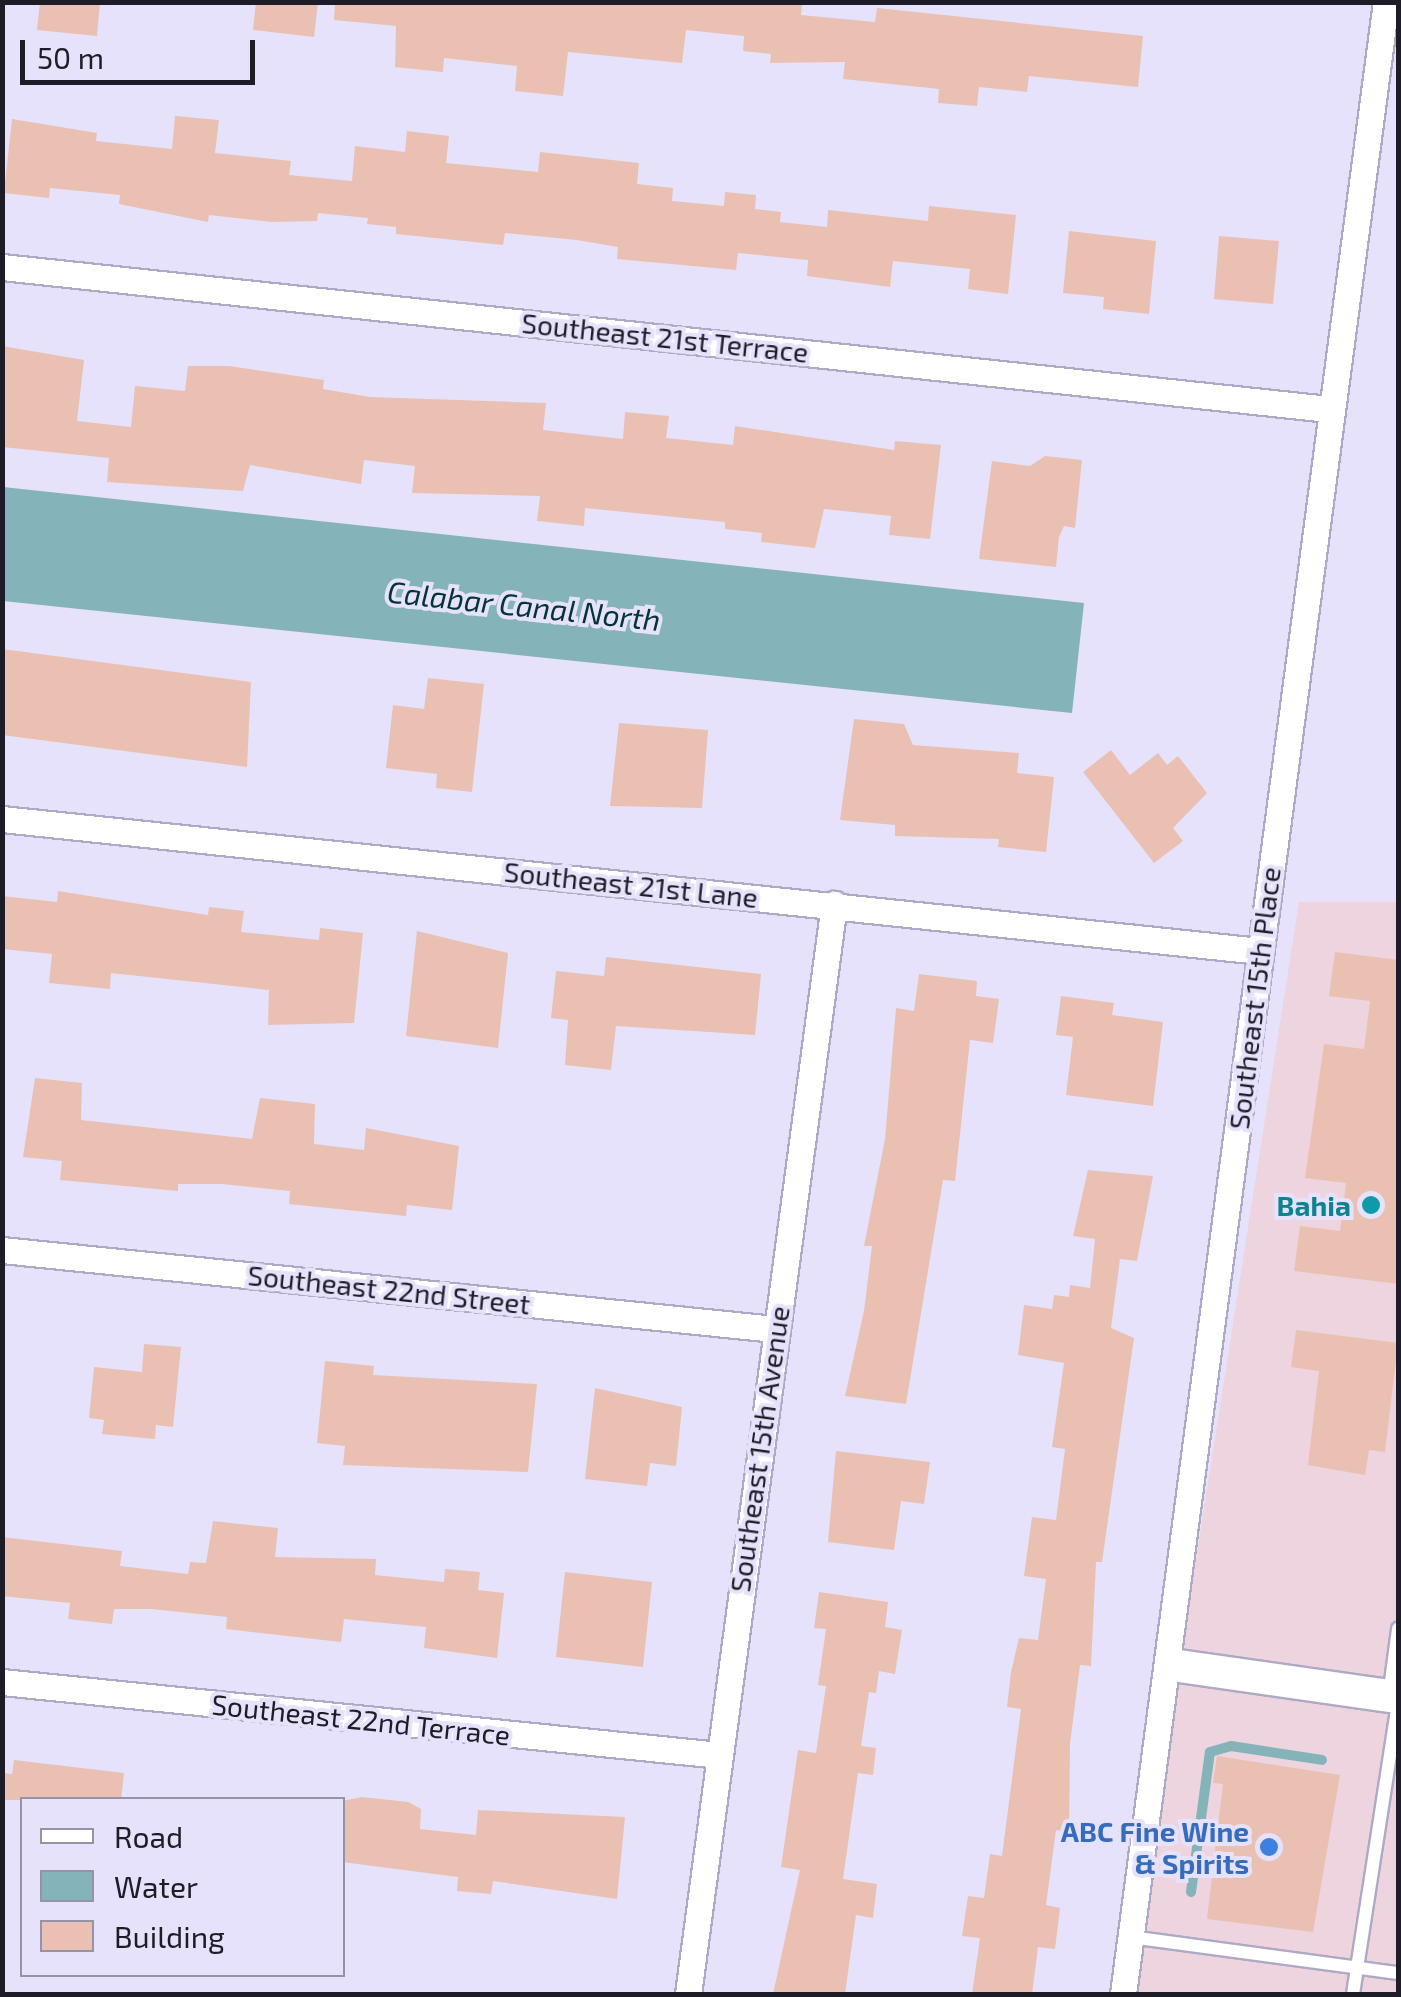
<!DOCTYPE html>
<style>
body{margin:0}
#map{position:relative;width:1401px;height:1997px;overflow:hidden;background:#e6e2fb;font-family:"Exo 2",sans-serif}
div>[style]{position:absolute}
.commercial>*{inset:0;background:#edd4de}
.water>*{inset:0;background:#84b3b9}
.stream>*{height:10px;margin:-5px;padding:0 5px;transform-origin:5px;border-radius:5px;background:#84b3b9}
.building>*{inset:0;background:#eac0b3}
.roads{filter:drop-shadow(2px 0 #aeaac6) drop-shadow(-2px 0 #aeaac6) drop-shadow(0 2px #aeaac6) drop-shadow(0 -2px #aeaac6)}
.service>*{height:12px;margin:-6px;padding:0 6px;transform-origin:6px;border-radius:6px;background:#fff}
.minor>*{height:25px;margin:-12.5px;padding:0 12.5px;transform-origin:12.5px;border-radius:12.5px;background:#fff}
.tertiary>*{height:32px;margin:-16px;padding:0 16px;transform-origin:16px;border-radius:16px;background:#fff}
.dots>*{width:28px;height:28px;translate:-50% -50%;box-sizing:border-box;border:5px solid #e6e2fb;border-radius:50%}
span{translate:-50% -50%;white-space:nowrap;text-align:center;line-height:1.15;-webkit-text-stroke:8px #e6e2fb;paint-order:stroke}
.street-label{font-size:28px;color:#1e1c27}
.culture-label{font-size:28px;color:#0d838f;font-weight:700}
.right{translate:-100% -50%;text-align:right}
.shop-label{font-size:28px;color:#366cbe;font-weight:700}
.water-label{font-size:30px;color:#033439;font-style:italic}
.frame{position:absolute;inset:0;border:5px solid #1e1c27;pointer-events:none}
.legend{position:absolute;left:20px;top:1797px;width:325px;height:180px;box-sizing:border-box;background:#e6e2fb;border:2px solid #9693a6;margin:0;padding:12px 18px;list-style:none;font-size:30px;color:#1e1c27}
.legend li{display:flex;align-items:center;gap:20px;height:50px}
.legend b{width:50px;border:2px solid #9693a6}
.scale{position:absolute;left:20px;top:40px;width:235px;height:45px;box-sizing:border-box;border:5px solid #1e1c27;border-top:0;padding-left:12px;font-size:30px;line-height:35px;white-space:nowrap;color:#1e1c27;-webkit-text-stroke:8px #e6e2fb;paint-order:stroke}
</style>
<div id="map">
<div class="commercial">
<i style="clip-path:polygon(1299px 902px,1398px 902px,1398px 1994px,1128px 1994px)"></i>
</div>
<div class="water">
<i style="clip-path:polygon(3px 487px,1084px 603px,1072px 713px,3px 601px)"></i>
</div>
<div class="stream">
<i style="left:1191px;top:1892px;width:141px;rotate:-82.3deg"></i>
<i style="left:1210px;top:1752px;width:22px;rotate:-16deg"></i>
<i style="left:1231px;top:1746px;width:92px;rotate:8.7deg"></i>
</div>
<div class="building">
<i style="clip-path:polygon(40px 2px,100px 2px,97px 36px,37px 30px)"></i>
<i style="clip-path:polygon(256px 2px,318px 2px,314px 37px,253px 30px)"></i>
<i style="clip-path:polygon(335px 2px,802px 2px,801px 15px,875px 22px,877px 8px,1143px 36px,1138px 87px,1029px 76px,1027px 92px,979px 87px,977px 106px,938px 103px,939px 89px,843px 79px,845px 62px,770px 63px,771px 54px,743px 51px,744px 36px,686px 30px,682px 63px,568px 52px,563px 96px,515px 91px,517px 66px,444px 58px,443px 72px,395px 67px,396px 26px,334px 20px)"></i>
<i style="clip-path:polygon(175px 116px,219px 120px,215px 153px,291px 161px,289px 175px,352px 181px,355px 146px,405px 152px,407px 131px,449px 136px,446px 163px,538px 172px,540px 152px,639px 163px,637px 184px,673px 188px,672px 201px,724px 206px,725px 192px,756px 195px,755px 209px,781px 212px,780px 222px,827px 227px,828px 210px,928px 221px,929px 206px,1016px 215px,1008px 294px,968px 289px,970px 269px,893px 261px,890px 287px,807px 276px,808px 260px,738px 253px,736px 270px,617px 259px,618px 247px,577px 240px,505px 233px,503px 245px,396px 234px,396px 227px,367px 224px,368px 218px,318px 213px,317px 221px,272px 222px,209px 215px,208px 222px,119px 204px,120px 195px,50px 188px,49px 198px,4px 193px,12px 119px,97px 133px,96px 141px,172px 149px)"></i>
<i style="clip-path:polygon(1069px 231px,1156px 241px,1149px 314px,1103px 309px,1104px 297px,1063px 293px)"></i>
<i style="clip-path:polygon(1219px 236px,1279px 241px,1273px 304px,1214px 299px)"></i>
<i style="clip-path:polygon(2px 346px,84px 360px,77px 421px,131px 427px,135px 386px,185px 391px,188px 366px,229px 366px,324px 380px,323px 389px,370px 397px,546px 403px,543px 430px,623px 439px,625px 412px,669px 416px,666px 438px,733px 445px,735px 426px,894px 450px,895px 441px,941px 445px,930px 539px,889px 535px,891px 516px,824px 509px,815px 548px,761px 542px,762px 533px,725px 529px,725px 522px,585px 508px,584px 526px,537px 521px,540px 496px,412px 493px,415px 466px,364px 460px,361px 484px,250px 465px,243px 491px,107px 482px,109px 458px,2px 447px)"></i>
<i style="clip-path:polygon(1045px 456px,1082px 460px,1075px 528px,1064px 526px,1059px 537px,1056px 567px,979px 559px,992px 461px,1030px 466px)"></i>
<i style="clip-path:polygon(2px 649px,251px 682px,247px 767px,2px 735px)"></i>
<i style="clip-path:polygon(428px 678px,484px 684px,472px 792px,436px 788px,437px 774px,386px 768px,393px 705px,424px 709px)"></i>
<i style="clip-path:polygon(854px 719px,904px 724px,913px 745px,1019px 753px,1017px 773px,1054px 777px,1046px 852px,998px 847px,999px 839px,895px 836px,895px 825px,840px 820px)"></i>
<i style="clip-path:polygon(619px 723px,708px 730px,702px 808px,610px 806px)"></i>
<i style="clip-path:polygon(1111px 750px,1130px 775px,1158px 753px,1167px 765px,1178px 756px,1207px 793px,1173px 828px,1183px 841px,1154px 863px,1083px 772px)"></i>
<i style="clip-path:polygon(58px 891px,208px 915px,209px 907px,244px 911px,241px 932px,319px 940px,320px 928px,363px 933px,354px 1023px,268px 1025px,269px 990px,111px 973px,110px 989px,49px 983px,52px 954px,2px 949px,2px 896px,57px 902px)"></i>
<i style="clip-path:polygon(417px 931px,508px 953px,498px 1048px,406px 1036px)"></i>
<i style="clip-path:polygon(1335px 952px,1398px 960px,1398px 1284px,1294px 1271px,1300px 1226px,1340px 1231px,1346px 1183px,1305px 1178px,1324px 1044px,1364px 1049px,1370px 1001px,1329px 996px)"></i>
<i style="clip-path:polygon(606px 957px,761px 974px,755px 1035px,616px 1026px,611px 1070px,565px 1065px,568px 1020px,551px 1018px,556px 971px,604px 976px)"></i>
<i style="clip-path:polygon(919px 974px,977px 981px,976px 996px,999px 999px,993px 1043px,970px 1040px,955px 1181px,943px 1180px,906px 1404px,845px 1396px,864px 1311px,872px 1246px,864px 1246px,885px 1139px,896px 1008px,914px 1011px)"></i>
<i style="clip-path:polygon(1061px 996px,1114px 1003px,1112px 1015px,1163px 1022px,1153px 1106px,1066px 1095px,1073px 1037px,1056px 1035px)"></i>
<i style="clip-path:polygon(35px 1078px,82px 1083px,81px 1120px,252px 1139px,260px 1098px,315px 1104px,314px 1144px,364px 1150px,366px 1128px,459px 1146px,452px 1210px,407px 1205px,406px 1216px,289px 1204px,290px 1191px,222px 1184px,178px 1184px,178px 1191px,60px 1180px,62px 1161px,23px 1157px)"></i>
<i style="clip-path:polygon(1088px 1170px,1153px 1176px,1137px 1261px,1120px 1259px,1111px 1328px,1134px 1338px,1102px 1562px,1096px 1562px,1091px 1666px,1080px 1665px,1070px 1744px,1069px 1832px,1056px 1830px,1046px 1905px,1060px 1908px,1055px 1949px,1038px 1947px,1032px 1994px,972px 1994px,980px 1938px,962px 1936px,968px 1896px,984px 1898px,990px 1854px,1002px 1856px,1021px 1709px,1007px 1707px,1011px 1672px,1019px 1638px,1038px 1640px,1046px 1579px,1024px 1576px,1032px 1517px,1056px 1520px,1065px 1449px,1052px 1447px,1064px 1363px,1018px 1355px,1024px 1305px,1052px 1309px,1054px 1295px,1069px 1297px,1070px 1285px,1090px 1288px,1095px 1239px,1073px 1236px)"></i>
<i style="clip-path:polygon(1296px 1330px,1398px 1343px,1385px 1452px,1369px 1450px,1365px 1475px,1308px 1465px,1319px 1371px,1291px 1367px)"></i>
<i style="clip-path:polygon(144px 1344px,181px 1347px,173px 1427px,156px 1425px,155px 1439px,102px 1434px,104px 1420px,89px 1418px,94px 1367px,142px 1372px)"></i>
<i style="clip-path:polygon(325px 1361px,374px 1366px,373px 1375px,537px 1384px,528px 1472px,343px 1465px,345px 1446px,317px 1443px)"></i>
<i style="clip-path:polygon(595px 1388px,682px 1407px,676px 1466px,650px 1463px,647px 1486px,585px 1479px)"></i>
<i style="clip-path:polygon(836px 1451px,930px 1462px,924px 1504px,901px 1501px,894px 1550px,828px 1542px)"></i>
<i style="clip-path:polygon(213px 1521px,278px 1528px,275px 1557px,376px 1559px,375px 1575px,444px 1582px,445px 1569px,480px 1572px,478px 1590px,504px 1593px,497px 1658px,424px 1648px,426px 1627px,344px 1619px,341px 1642px,226px 1629px,227px 1617px,152px 1609px,114px 1609px,112px 1624px,68px 1619px,70px 1603px,2px 1596px,2px 1537px,122px 1551px,120px 1566px,188px 1574px,190px 1562px,206px 1563px)"></i>
<i style="clip-path:polygon(565px 1572px,652px 1582px,643px 1667px,556px 1657px)"></i>
<i style="clip-path:polygon(819px 1592px,888px 1602px,885px 1627px,902px 1630px,895px 1674px,879px 1671px,876px 1693px,869px 1692px,861px 1746px,876px 1748px,873px 1775px,858px 1773px,843px 1879px,877px 1884px,873px 1918px,856px 1915px,845px 1994px,773px 1994px,800px 1870px,781px 1867px,798px 1750px,816px 1753px,826px 1686px,818px 1685px,826px 1629px,814px 1628px)"></i>
<i style="clip-path:polygon(1217px 1756px,1340px 1775px,1313px 1932px,1207px 1919px,1223px 1784px,1213px 1783px)"></i>
<i style="clip-path:polygon(14px 1760px,124px 1773px,121px 1800px,2px 1800px,2px 1773px,12px 1774px)"></i>
<i style="clip-path:polygon(362px 1797px,408px 1802px,421px 1809px,420px 1829px,476px 1835px,478px 1810px,625px 1817px,617px 1899px,493px 1881px,491px 1894px,457px 1891px,458px 1877px,342px 1862px,342px 1801px)"></i>
</div>
<div class="roads">
<div class="service">
<i style="left:1389px;top:1696px;width:68px;rotate:-82.3deg"></i>
<i style="left:1131px;top:1937px;width:269px;rotate:7.7deg"></i>
<i style="left:1353px;top:1994px;width:293px;rotate:-81.2deg"></i>
</div>
<div class="minor">
<i style="left:2px;top:267px;width:1334px;rotate:6.11deg"></i>
<i style="left:2px;top:819px;width:1264px;rotate:5.99deg"></i>
<i style="left:2px;top:1250px;width:777px;rotate:5.84deg"></i>
<i style="left:2px;top:1682px;width:721px;rotate:5.81deg"></i>
<i style="left:688px;top:1994px;width:1100px;rotate:-82.37deg"></i>
<i style="left:1123px;top:1994px;width:2009px;rotate:-82.48deg"></i>
</div>
<div class="tertiary">
<i style="left:1172px;top:1665px;width:228px;rotate:8.1deg"></i>
</div>
</div>
<div class="dots">
<i style="left:1371px;top:1205px;background:#0f9aa8"></i>
<i style="left:1269px;top:1847px;background:#3f7fe0"></i>
</div>
<div class="street-label">
<span style="left:665px;top:337px;rotate:6deg">Southeast 21st Terrace</span>
<span style="left:631px;top:884px;rotate:6deg">Southeast 21st Lane</span>
<span style="left:1254px;top:998px;rotate:-83deg">Southeast 15th Place</span>
<span style="left:389px;top:1289px;rotate:6deg">Southeast 22nd Street</span>
<span style="left:759px;top:1449px;rotate:-82deg">Southeast 15th Avenue</span>
<span style="left:361px;top:1719px;rotate:6deg">Southeast 22nd Terrace</span>
</div>
<div class="culture-label">
<span class="right" style="left:1351px;top:1205px">Bahia</span>
</div>
<div class="shop-label">
<span class="right" style="left:1249px;top:1847px">ABC Fine Wine<br>&amp; Spirits</span>
</div>
<div class="water-label">
<span style="left:524px;top:605px;rotate:6deg">Calabar Canal North</span>
</div>
<div class="frame"></div>
<ul class="legend">
<li><b style="height:12px;background:#fff"></b>Road</li>
<li><b style="height:28px;background:#84b3b9"></b>Water</li>
<li><b style="height:28px;background:#eac0b3"></b>Building</li>
</ul>
<div class="scale">50 m</div>
</div>
